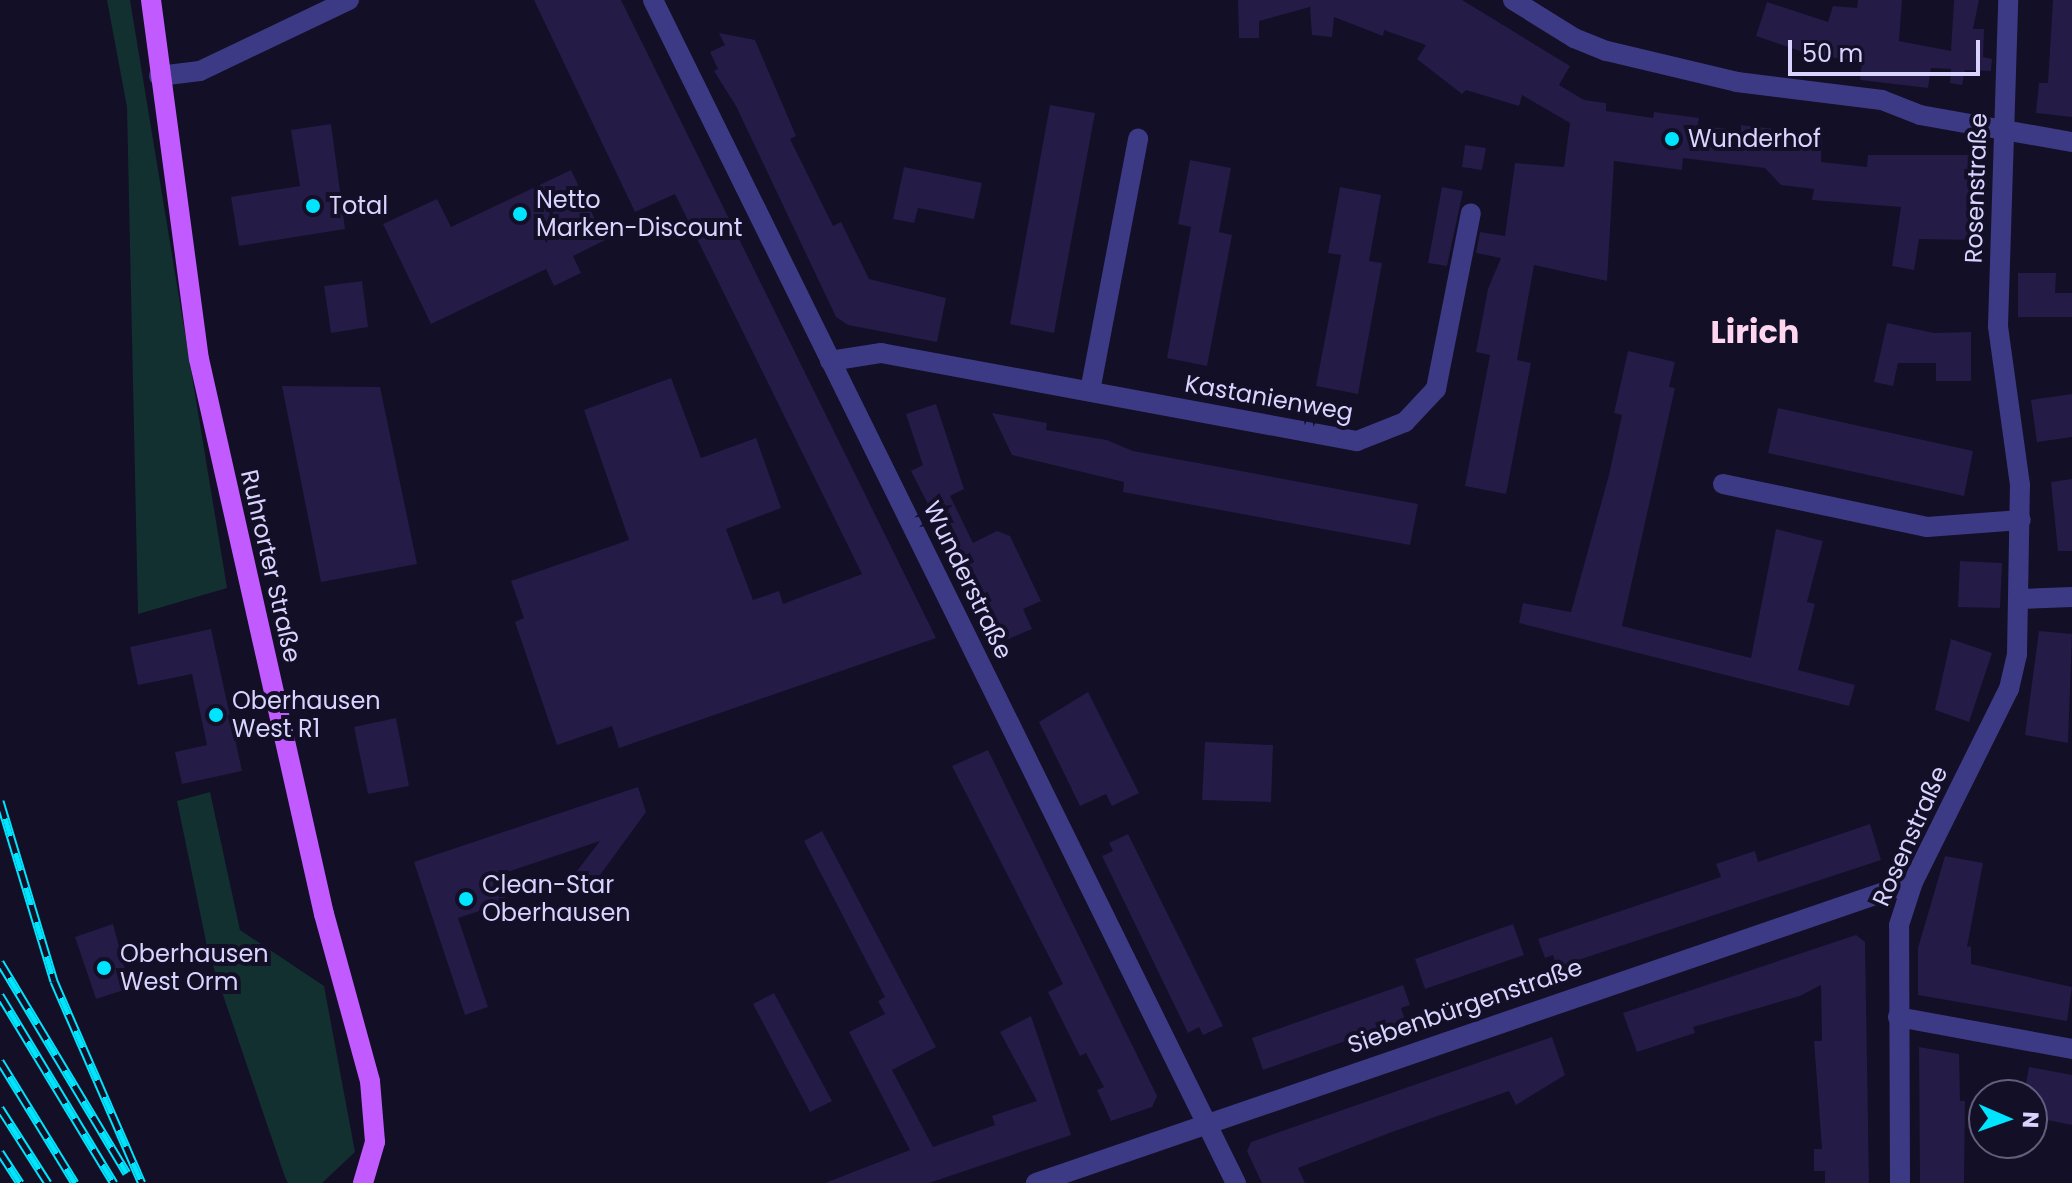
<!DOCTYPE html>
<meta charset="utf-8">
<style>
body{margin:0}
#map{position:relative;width:2072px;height:1183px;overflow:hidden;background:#130f26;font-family:Poppins,sans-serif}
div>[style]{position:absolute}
.green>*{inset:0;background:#12302f}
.building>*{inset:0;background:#241b47}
.minor>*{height:20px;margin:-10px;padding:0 10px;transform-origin:10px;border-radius:10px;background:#3d3a85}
.major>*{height:20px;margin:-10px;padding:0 10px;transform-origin:10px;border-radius:10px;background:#c25bff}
.rail>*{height:9px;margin-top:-4.5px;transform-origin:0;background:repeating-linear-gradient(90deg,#130f26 0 18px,#00e5ff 0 36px);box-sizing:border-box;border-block:2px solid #00e5ff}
.dots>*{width:22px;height:22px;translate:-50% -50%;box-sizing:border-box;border:4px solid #130f26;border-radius:50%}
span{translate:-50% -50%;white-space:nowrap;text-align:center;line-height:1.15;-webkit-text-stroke:8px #130f26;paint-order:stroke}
.poi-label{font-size:24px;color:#d9d4ff}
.left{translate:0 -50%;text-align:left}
.street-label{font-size:24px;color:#d9d4ff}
.district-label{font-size:32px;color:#ffd6f0;font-weight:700}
.north{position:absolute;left:1968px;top:1079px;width:80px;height:80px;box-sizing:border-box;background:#130f26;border:2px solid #625e7d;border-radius:50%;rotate:92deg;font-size:22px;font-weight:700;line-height:32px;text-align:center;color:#d9d4ff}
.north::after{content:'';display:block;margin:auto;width:28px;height:36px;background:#00e5ff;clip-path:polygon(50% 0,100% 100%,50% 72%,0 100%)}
.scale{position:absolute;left:1788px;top:40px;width:192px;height:36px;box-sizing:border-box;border:4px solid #d9d4ff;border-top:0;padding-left:10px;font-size:24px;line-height:28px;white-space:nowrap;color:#d9d4ff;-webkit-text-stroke:6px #130f26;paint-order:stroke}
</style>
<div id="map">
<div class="green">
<i style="clip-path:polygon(107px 0,130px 0,227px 588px,138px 614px,127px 107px)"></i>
<i style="clip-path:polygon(210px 792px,240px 930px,324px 986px,355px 1152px,322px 1183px,288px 1183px,285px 1177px,208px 951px,177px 801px)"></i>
</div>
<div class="building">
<i style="clip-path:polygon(534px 0,621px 0,936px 638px,619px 748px,612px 726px,557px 745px,515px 622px,524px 618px,511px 581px,629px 540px,584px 410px,671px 378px,701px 458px,756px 438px,781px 508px,726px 529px,753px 600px,779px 591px,783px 604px,862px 574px,675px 194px,635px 212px)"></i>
<i style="clip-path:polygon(1238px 0,1462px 0,1570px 66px,1559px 85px,1584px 100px,1606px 103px,1606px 111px,1653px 118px,1654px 112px,1699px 118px,1698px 125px,1741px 131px,1741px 125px,1822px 135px,1821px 162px,1867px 167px,1868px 155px,1980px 155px,1978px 240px,1919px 239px,1914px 270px,1892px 266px,1901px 207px,1812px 200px,1814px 189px,1781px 185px,1765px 168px,1683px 158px,1682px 170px,1614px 161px,1607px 281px,1534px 265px,1517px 360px,1531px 363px,1506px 494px,1465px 486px,1490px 355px,1476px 352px,1488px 289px,1501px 258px,1476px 253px,1480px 232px,1505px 236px,1515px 163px,1564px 167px,1570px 123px,1522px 95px,1519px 106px,1466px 90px,1462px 94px,1417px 59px,1426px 45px,1384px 30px,1383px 36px,1334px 17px,1332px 37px,1312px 35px,1310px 7px,1259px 21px,1259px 38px,1239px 38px)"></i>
<i style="clip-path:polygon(1858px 0,1902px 0,1899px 41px,1951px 51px,1954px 0,1979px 0,1973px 29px,1984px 29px,1983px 57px,1992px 59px,1991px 71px,1965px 70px,1962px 85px,1950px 83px,1951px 69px,1931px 68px,1928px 88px,1860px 80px,1862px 61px,1812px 55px,1756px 36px,1767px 2px,1828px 22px,1833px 6px,1857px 8px)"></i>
<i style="clip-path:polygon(2053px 0,2072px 0,2072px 117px,2036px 113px,2039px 83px,2048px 83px)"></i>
<i style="clip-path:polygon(719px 33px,755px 40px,796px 136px,790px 139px,833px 226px,841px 222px,869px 279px,946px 298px,937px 342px,848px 325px,836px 317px,736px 106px,714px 71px,718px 69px,710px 52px,725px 45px)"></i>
<i style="clip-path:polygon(1050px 105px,1095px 113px,1054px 333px,1010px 324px)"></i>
<i style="clip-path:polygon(331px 124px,345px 229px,239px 246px,231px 197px,300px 186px,291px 130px)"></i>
<i style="clip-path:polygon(1465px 145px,1486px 148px,1482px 170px,1462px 167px)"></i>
<i style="clip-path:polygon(1190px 160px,1231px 168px,1219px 232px,1232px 235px,1207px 366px,1167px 358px,1191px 227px,1178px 224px)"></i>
<i style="clip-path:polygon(904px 167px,982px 183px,974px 219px,918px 208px,914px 223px,893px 219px)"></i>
<i style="clip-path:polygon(571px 170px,605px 240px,573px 256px,581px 273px,554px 286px,546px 269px,431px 324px,383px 224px,437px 199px,451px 227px)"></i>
<i style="clip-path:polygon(1340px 187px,1381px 195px,1369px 261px,1382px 263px,1358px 394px,1316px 386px,1341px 255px,1328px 253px)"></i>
<i style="clip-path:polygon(1442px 187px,1463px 191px,1447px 266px,1428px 263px)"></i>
<i style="clip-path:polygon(2018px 273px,2056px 273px,2055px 293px,2072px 293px,2072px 317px,2018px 317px)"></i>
<i style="clip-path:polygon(362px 281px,368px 327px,331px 333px,324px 286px)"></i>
<i style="clip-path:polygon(1887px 323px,1934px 333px,1971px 332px,1971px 381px,1936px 381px,1936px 363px,1898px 363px,1893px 386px,1874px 382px)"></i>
<i style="clip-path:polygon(1628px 351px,1675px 362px,1669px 387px,1675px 388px,1622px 626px,1751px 658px,1776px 529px,1823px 541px,1807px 602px,1815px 604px,1798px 670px,1855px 685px,1849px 706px,1519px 623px,1523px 603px,1571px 612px,1609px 475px,1622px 415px,1614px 413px)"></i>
<i style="clip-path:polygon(282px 386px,380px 387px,417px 564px,321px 582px)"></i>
<i style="clip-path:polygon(2072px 394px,2072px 437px,2037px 442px,2031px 400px)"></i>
<i style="clip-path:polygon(936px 404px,964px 489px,950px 496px,973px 543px,997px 531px,1010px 536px,1041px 601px,1023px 609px,1032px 629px,999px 643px,911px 471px,923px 465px,906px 414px)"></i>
<i style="clip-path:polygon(1778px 408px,1973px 451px,1964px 496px,1768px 453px)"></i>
<i style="clip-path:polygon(992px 413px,1047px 423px,1046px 430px,1107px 440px,1133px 451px,1418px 504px,1410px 545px,1123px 492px,1124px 482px,1012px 455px)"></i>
<i style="clip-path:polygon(2072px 479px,2072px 551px,2058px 551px,2051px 482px)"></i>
<i style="clip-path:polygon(1960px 561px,2002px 563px,2000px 608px,1958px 607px)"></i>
<i style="clip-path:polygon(211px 629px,242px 771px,182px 784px,175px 752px,207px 745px,192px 674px,138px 685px,130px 647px)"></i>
<i style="clip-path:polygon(2039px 631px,2072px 634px,2068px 743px,2025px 735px)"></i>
<i style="clip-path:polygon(1951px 639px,1992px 653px,1969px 722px,1935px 710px)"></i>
<i style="clip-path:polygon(1088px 692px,1139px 793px,1112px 806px,1106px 794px,1080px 806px,1039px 722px)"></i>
<i style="clip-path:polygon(396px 718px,409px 786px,368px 794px,354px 727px)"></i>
<i style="clip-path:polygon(1205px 742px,1273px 745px,1271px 802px,1202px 800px)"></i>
<i style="clip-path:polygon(988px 750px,1157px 1096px,1152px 1107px,1111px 1121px,1097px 1090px,1104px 1087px,1086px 1053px,1080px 1056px,1048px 992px,1063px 984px,952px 766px)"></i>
<i style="clip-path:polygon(638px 787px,646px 812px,584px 897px,567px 884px,600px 841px,498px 875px,507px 902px,458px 918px,488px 1007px,465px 1015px,414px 862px)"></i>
<i style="clip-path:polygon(1870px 824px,1881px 860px,1557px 967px,1553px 955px,1545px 958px,1538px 939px,1721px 877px,1716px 864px,1755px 851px,1758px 862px)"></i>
<i style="clip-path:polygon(822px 831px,936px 1047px,892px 1070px,933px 1147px,995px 1125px,992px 1116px,1037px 1101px,1000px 1032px,1031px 1016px,1071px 1135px,929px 1183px,825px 1183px,910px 1150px,849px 1032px,885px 1014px,878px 1001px,885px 997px,804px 841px)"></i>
<i style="clip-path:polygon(1128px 834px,1223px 1026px,1203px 1035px,1199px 1027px,1188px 1033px,1102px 856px,1113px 851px,1109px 843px)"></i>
<i style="clip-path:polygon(1945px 856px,1983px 863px,1967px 947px,1971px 946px,1971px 964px,2072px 987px,2067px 1021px,1918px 995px,1918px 948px)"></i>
<i style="clip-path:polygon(113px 924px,130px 988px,96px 999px,75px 937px)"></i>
<i style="clip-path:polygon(1513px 924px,1524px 955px,1425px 989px,1415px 959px)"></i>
<i style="clip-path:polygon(1856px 935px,1865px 942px,1869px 1183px,1825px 1183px,1825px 1171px,1814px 1171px,1814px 1149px,1822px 1149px,1814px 1041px,1822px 1041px,1821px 985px,1800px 996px,1693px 1027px,1695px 1033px,1637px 1052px,1623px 1013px)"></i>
<i style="clip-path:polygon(1403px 985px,1410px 1005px,1401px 1008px,1405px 1020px,1263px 1070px,1252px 1038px)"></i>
<i style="clip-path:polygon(774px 993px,832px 1101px,810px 1112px,753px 1004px)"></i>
<i style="clip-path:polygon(1552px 1037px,1565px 1075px,1516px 1105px,1509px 1091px,1392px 1132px,1298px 1168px,1305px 1183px,1262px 1183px,1247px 1151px,1251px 1142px)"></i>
<i style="clip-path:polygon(1919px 1047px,1959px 1054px,1960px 1101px,1965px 1101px,1964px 1183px,1920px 1183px)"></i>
<i style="clip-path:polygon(2029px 1067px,2072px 1075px,2072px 1125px,2032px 1117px,2032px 1095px,2024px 1095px)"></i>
</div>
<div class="minor">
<i style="left:653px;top:0;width:1319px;rotate:63.77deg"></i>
<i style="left:1513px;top:0;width:72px;rotate:31.9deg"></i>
<i style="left:1574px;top:38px;width:35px;rotate:22deg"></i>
<i style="left:1607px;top:51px;width:134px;rotate:13.4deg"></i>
<i style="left:1737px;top:82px;width:146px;rotate:7.1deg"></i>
<i style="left:1882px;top:100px;width:41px;rotate:21.5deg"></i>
<i style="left:1920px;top:115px;width:154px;rotate:10.1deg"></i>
<i style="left:159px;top:76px;width:41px;rotate:-7deg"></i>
<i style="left:200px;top:71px;width:165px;rotate:-25.5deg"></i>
<i style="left:830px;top:361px;width:52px;rotate:-8.9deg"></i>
<i style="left:881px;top:353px;width:484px;rotate:10.5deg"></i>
<i style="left:1357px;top:441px;width:52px;rotate:-21.6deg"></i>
<i style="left:1405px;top:422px;width:45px;rotate:-46.8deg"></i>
<i style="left:1436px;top:389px;width:179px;rotate:-78.8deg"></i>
<i style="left:1090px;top:391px;width:257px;rotate:-79.2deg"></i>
<i style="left:1723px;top:484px;width:208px;rotate:11.9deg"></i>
<i style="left:1927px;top:527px;width:94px;rotate:-4.3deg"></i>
<i style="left:2021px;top:599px;width:51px;rotate:-2.2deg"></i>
<i style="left:1898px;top:1017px;width:177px;rotate:10.4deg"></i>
<i style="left:1036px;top:1183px;width:927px;rotate:-18.94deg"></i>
<i style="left:1900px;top:1183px;width:258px;rotate:-90.2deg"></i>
<i style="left:1899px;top:925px;width:45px;rotate:-72deg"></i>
<i style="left:1913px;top:882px;width:216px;rotate:-63.6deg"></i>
<i style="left:2009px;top:689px;width:36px;rotate:-77deg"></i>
<i style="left:2017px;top:654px;width:169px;rotate:-89deg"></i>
<i style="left:2020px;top:485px;width:161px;rotate:-97.9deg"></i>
<i style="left:1998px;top:326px;width:326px;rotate:-88.2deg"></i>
</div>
<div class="major">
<i style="left:151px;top:0;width:362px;rotate:82.4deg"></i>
<i style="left:199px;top:359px;width:569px;rotate:77.31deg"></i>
<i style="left:324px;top:914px;width:173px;rotate:74.6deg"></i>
<i style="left:370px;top:1081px;width:61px;rotate:85.3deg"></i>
<i style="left:375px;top:1142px;width:43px;rotate:106.3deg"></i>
</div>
<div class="rail">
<i style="left:0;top:801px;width:188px;rotate:73.3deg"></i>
<i style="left:54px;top:981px;width:220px;rotate:66.5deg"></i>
<i style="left:0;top:962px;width:246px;rotate:59deg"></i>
<i style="left:0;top:995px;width:220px;rotate:58.8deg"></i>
<i style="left:0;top:1061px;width:143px;rotate:58.4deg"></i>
<i style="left:0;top:1108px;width:89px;rotate:57.4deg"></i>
<i style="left:0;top:1152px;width:37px;rotate:57deg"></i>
</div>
<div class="dots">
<i style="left:1672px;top:139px;background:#00e5ff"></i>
<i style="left:313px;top:206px;background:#00e5ff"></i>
<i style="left:520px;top:214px;background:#00e5ff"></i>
<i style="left:216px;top:715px;background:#00e5ff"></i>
<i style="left:466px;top:899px;background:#00e5ff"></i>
<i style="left:104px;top:968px;background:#00e5ff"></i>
</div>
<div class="poi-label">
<span class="left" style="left:1688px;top:139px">Wunderhof</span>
<span class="left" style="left:536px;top:214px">Netto<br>Marken-Discount</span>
<span class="left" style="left:329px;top:206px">Total</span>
<span class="left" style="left:232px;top:715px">Oberhausen<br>West R1</span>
<span class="left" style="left:482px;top:899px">Clean-Star<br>Oberhausen</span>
<span class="left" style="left:120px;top:968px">Oberhausen<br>West Orm</span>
</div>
<div class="street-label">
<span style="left:1976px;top:188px;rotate:-88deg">Rosenstraße</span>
<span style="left:1269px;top:398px;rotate:10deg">Kastanienweg</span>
<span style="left:271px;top:566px;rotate:77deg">Ruhrorter Straße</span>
<span style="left:968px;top:580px;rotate:64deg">Wunderstraße</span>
<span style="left:1910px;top:836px;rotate:-66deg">Rosenstraße</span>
<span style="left:1465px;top:1006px;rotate:-19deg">Siebenbürgenstraße</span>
</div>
<div class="district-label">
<span style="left:1755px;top:332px">Lirich</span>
</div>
<div class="north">N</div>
<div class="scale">50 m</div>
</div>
